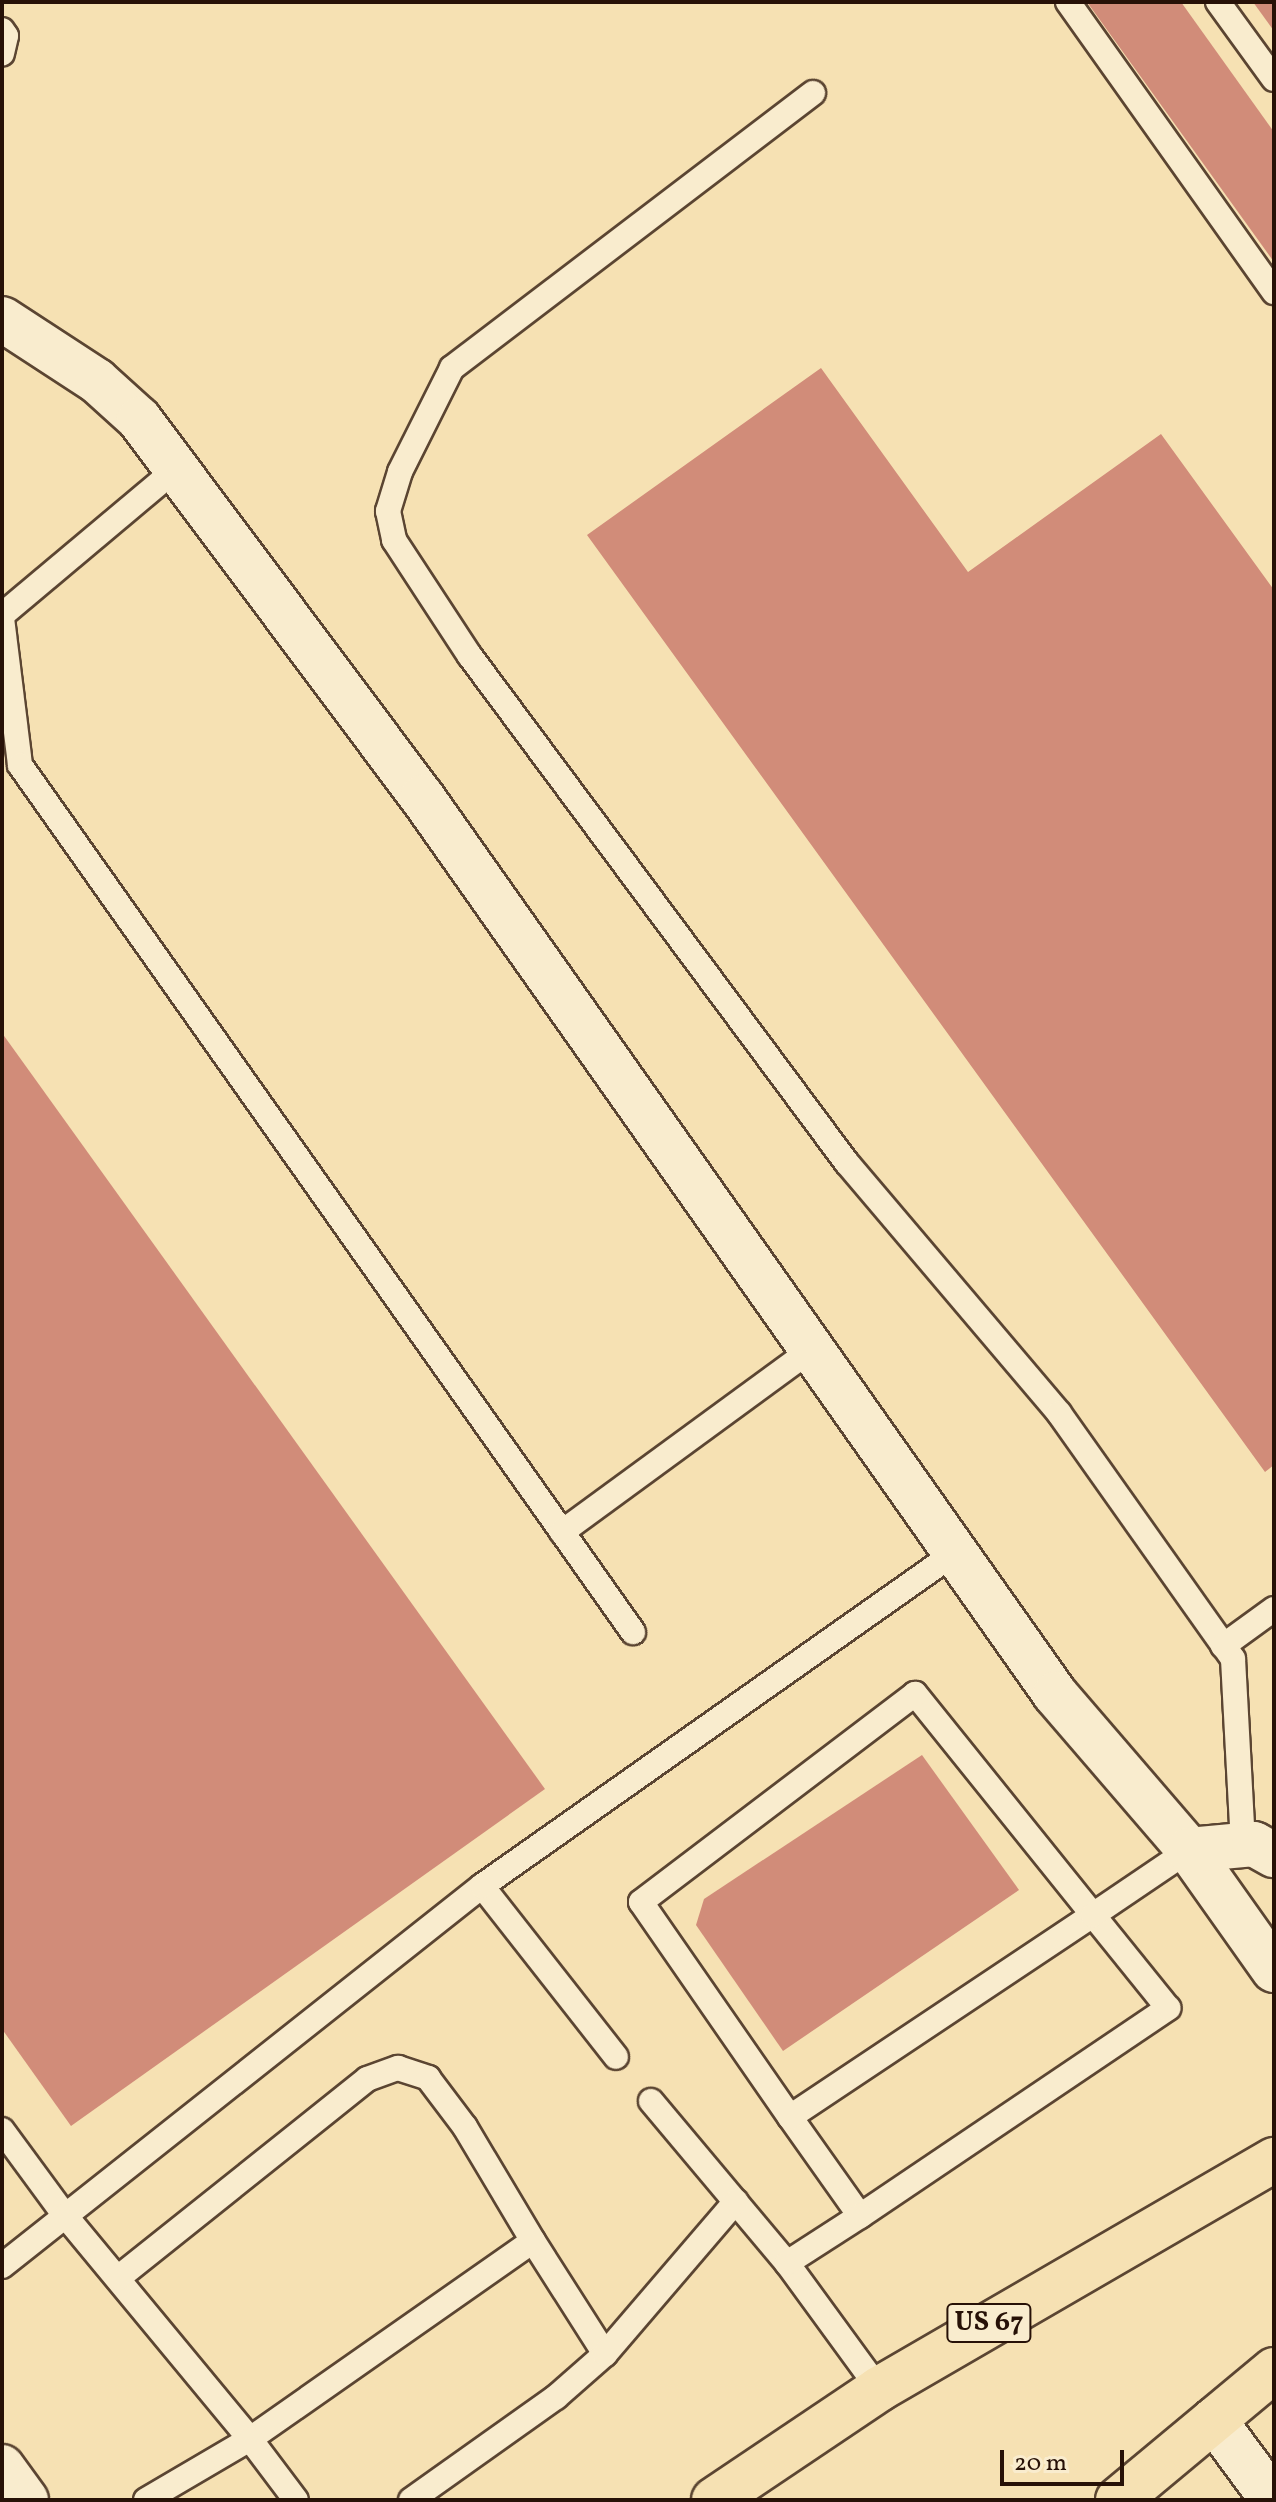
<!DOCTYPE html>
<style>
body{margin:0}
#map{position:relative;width:1276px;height:2502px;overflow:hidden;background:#f6e1b3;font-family:Vollkorn,serif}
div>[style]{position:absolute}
.building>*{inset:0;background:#d18c79}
.roads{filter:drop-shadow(2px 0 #5b4532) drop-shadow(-2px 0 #5b4532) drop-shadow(0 2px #5b4532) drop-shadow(0 -2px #5b4532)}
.lane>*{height:24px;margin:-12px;padding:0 12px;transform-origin:12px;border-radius:12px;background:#f9ecce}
.street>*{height:44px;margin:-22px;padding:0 22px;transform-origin:22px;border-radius:22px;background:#f9ecce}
.highway>*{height:44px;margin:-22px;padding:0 22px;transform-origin:22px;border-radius:22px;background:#f6e1b3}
span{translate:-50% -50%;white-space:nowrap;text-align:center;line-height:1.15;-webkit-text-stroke:6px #f9ecce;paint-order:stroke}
.shield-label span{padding:2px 6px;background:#f9ecce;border:2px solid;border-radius:6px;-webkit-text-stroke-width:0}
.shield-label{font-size:28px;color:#271107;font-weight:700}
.frame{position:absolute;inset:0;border:4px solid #271107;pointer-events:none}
.scale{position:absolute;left:1000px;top:2450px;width:124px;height:36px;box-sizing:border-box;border:4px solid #271107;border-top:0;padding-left:10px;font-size:24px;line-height:28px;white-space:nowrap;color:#271107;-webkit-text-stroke:6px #f9ecce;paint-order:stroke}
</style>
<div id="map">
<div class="building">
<i style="clip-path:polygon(1087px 2px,1181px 2px,1274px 132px,1274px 262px)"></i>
<i style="clip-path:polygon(1253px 2px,1274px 2px,1274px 31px)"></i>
<i style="clip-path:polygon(821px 368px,968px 572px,1161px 434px,1274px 590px,1274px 1465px,1265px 1472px,587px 535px)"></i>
<i style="clip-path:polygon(2px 1033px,545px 1789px,71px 2126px,2px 2029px)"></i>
<i style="clip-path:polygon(922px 1755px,1019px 1890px,783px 2051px,696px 1925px,704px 1899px)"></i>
</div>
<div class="roads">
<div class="lane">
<i style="left:1068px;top:2px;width:356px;rotate:54.6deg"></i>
<i style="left:1218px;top:2px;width:95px;rotate:54deg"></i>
<i style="left:2px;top:30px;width:7px;rotate:56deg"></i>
<i style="left:6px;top:36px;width:18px;rotate:103deg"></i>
<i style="left:813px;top:93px;width:454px;rotate:142.7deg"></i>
<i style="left:452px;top:368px;width:116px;rotate:116.6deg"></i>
<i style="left:400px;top:472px;width:41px;rotate:107.1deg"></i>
<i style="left:388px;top:511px;width:30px;rotate:78deg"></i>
<i style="left:394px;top:540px;width:139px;rotate:56.8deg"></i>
<i style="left:470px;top:656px;width:632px;rotate:53.37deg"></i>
<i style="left:847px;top:1163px;width:328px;rotate:49.7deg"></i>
<i style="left:1059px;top:1413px;width:301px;rotate:54.7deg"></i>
<i style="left:1233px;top:1659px;width:186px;rotate:86.9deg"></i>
<i style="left:2px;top:615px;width:227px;rotate:-40deg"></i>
<i style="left:2px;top:618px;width:148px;rotate:83deg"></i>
<i style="left:20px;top:765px;width:1062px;rotate:54.74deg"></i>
<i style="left:562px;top:1532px;width:310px;rotate:-36.2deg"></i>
<i style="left:1223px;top:1646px;width:63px;rotate:-36deg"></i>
<i style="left:482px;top:1886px;width:217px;rotate:51.9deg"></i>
<i style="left:651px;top:2101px;width:212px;rotate:50deg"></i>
<i style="left:787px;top:2263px;width:156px;rotate:53.9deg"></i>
<i style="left:790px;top:2117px;width:121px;rotate:54.7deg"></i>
<i style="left:860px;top:2216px;width:372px;rotate:-34deg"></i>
<i style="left:1168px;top:2008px;width:119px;rotate:-128.9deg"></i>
<i style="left:1093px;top:1915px;width:284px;rotate:-128.8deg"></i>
<i style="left:915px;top:1694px;width:344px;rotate:142.8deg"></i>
<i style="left:641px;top:1902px;width:262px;rotate:55.3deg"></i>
<i style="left:790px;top:2117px;width:364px;rotate:-33.7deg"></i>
<i style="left:1093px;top:1915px;width:116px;rotate:-34.1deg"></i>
<i style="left:2px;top:2130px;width:103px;rotate:53.7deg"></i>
<i style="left:63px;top:2213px;width:293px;rotate:50.4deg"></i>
<i style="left:250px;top:2439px;width:345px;rotate:-35deg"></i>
<i style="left:533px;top:2241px;width:134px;rotate:57.5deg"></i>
<i style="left:787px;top:2263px;width:87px;rotate:-32.8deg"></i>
<i style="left:2px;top:2266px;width:612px;rotate:-38.37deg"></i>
<i style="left:482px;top:1886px;width:580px;rotate:-35.17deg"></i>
<i style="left:118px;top:2278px;width:319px;rotate:-38.6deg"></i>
<i style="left:367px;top:2079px;width:33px;rotate:-20deg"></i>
<i style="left:398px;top:2068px;width:32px;rotate:18deg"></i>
<i style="left:428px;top:2078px;width:61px;rotate:52.9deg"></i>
<i style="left:465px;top:2127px;width:133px;rotate:59.2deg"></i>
<i style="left:146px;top:2500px;width:121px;rotate:-30.4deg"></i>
<i style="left:250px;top:2439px;width:76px;rotate:53deg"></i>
<i style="left:411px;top:2500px;width:178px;rotate:-35.4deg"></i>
<i style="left:556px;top:2397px;width:65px;rotate:-41.3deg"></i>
<i style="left:605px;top:2354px;width:201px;rotate:-49.4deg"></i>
</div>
<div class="street">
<i style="left:2px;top:319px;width:113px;rotate:33.1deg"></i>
<i style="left:97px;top:381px;width:57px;rotate:42.1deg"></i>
<i style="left:139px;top:419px;width:472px;rotate:53.2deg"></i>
<i style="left:422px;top:797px;width:1098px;rotate:54.79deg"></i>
<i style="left:1055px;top:1694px;width:206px;rotate:49.3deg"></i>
<i style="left:1189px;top:1850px;width:147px;rotate:54.7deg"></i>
<i style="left:1189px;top:1850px;width:65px;rotate:-5.3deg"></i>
<i style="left:1254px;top:1844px;width:23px;rotate:29deg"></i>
<i style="left:1214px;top:2420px;width:99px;rotate:53.6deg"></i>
<i style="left:2px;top:2467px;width:41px;rotate:54deg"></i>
</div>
<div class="highway">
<i style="left:714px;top:2500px;width:199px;rotate:-33.9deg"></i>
<i style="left:879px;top:2389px;width:457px;rotate:-30.1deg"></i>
<i style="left:1118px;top:2500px;width:203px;rotate:-39.8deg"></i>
</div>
</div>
<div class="shield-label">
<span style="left:989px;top:2323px">US 67</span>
</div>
<div class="frame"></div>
<div class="scale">20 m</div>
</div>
